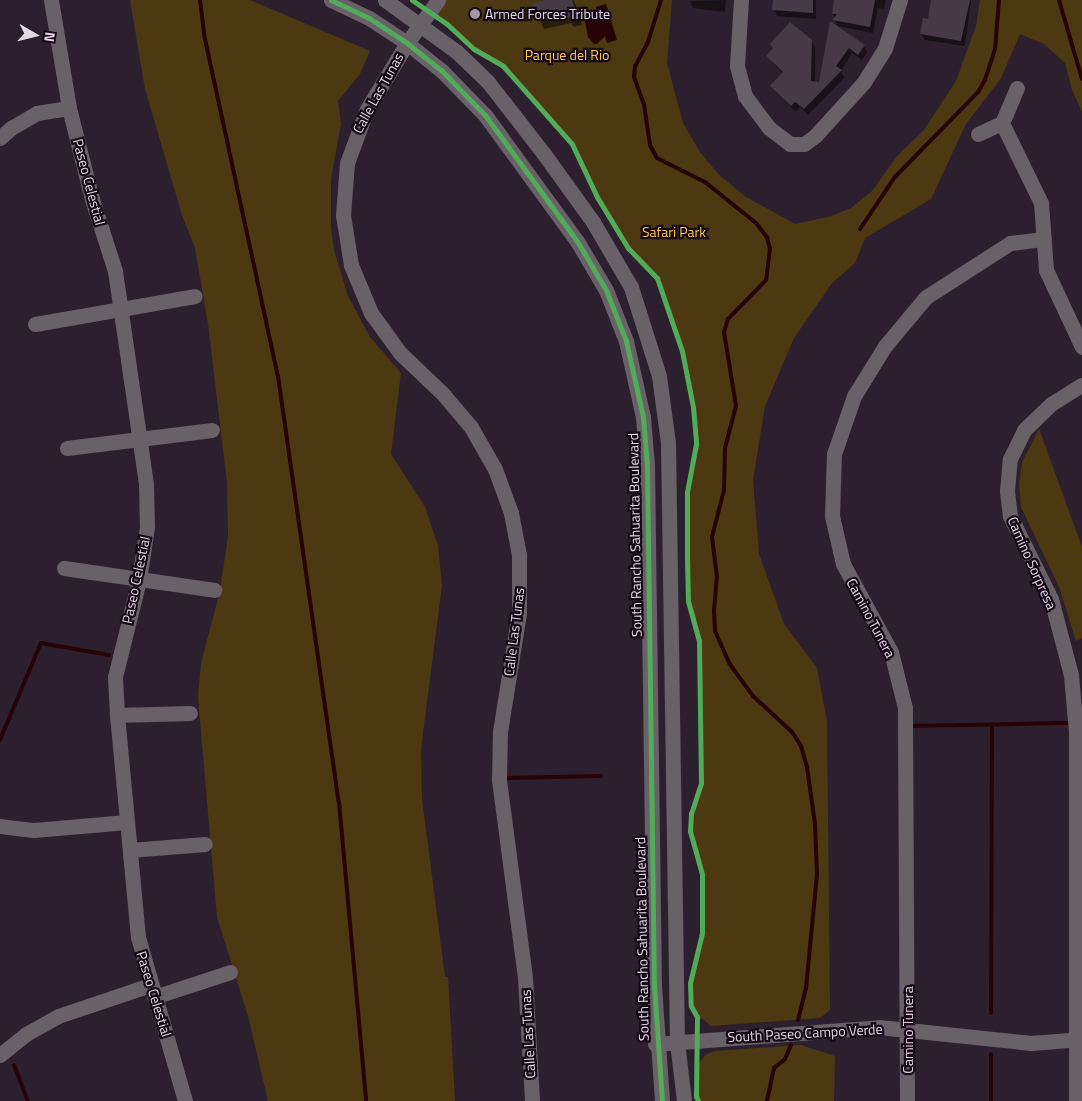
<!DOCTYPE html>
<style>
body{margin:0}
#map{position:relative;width:1082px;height:1101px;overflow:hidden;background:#2d202e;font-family:"Titillium Web",sans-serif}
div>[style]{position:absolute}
.green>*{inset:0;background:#4c3912}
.water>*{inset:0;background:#260304}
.shadow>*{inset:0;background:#0007}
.stream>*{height:4px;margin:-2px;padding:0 2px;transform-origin:2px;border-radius:2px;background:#260304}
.building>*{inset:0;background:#453a46}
.minor>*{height:15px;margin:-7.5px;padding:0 7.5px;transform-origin:7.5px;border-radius:7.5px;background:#686168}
.cycleway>*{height:5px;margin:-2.5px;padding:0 2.5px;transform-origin:2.5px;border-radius:2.5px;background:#51ab58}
.dots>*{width:14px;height:14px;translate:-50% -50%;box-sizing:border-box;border:2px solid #140915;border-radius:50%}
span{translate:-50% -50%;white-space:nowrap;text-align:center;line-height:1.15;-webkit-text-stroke:4.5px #140915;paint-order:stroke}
.poi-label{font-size:14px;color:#e6d6e7}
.left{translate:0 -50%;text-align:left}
.park-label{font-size:14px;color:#fec849}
.street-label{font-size:14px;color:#e6d6e7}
.north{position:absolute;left:10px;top:10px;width:50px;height:50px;-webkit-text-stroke:4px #140915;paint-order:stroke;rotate:98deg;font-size:14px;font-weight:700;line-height:20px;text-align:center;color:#e6d6e7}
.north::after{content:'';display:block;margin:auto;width:18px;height:22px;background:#e6d6e7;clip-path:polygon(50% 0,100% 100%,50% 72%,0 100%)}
</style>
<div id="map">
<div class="green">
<i style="clip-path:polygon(130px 0,250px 0,370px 51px,360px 74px,338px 101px,341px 124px,331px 179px,331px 227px,334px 250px,348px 296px,370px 337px,401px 373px,391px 454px,425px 507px,438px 546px,442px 585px,421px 749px,422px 799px,445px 977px,448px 977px,455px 1101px,268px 1101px,248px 1016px,217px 917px,198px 697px,201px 663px,220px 591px,228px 536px,227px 483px,208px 324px,195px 248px,182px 215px,145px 89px)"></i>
<i style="clip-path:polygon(438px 0,672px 0,667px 63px,683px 123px,700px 152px,719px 175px,746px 197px,795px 224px,828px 217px,851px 208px,872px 191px,898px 155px,924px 130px,956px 81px,976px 26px,980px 0,1082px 0,1082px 112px,1072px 90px,1065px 63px,1044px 44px,1020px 34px,1001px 78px,966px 124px,931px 199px,865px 238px,855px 263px,832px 283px,794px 338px,765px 406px,753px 480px,759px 554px,784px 624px,817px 668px,827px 722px,830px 1010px,820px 1018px,711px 1026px,693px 1011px,690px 978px,702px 933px,702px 874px,690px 831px,691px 813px,701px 783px,699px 641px,688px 601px,687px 500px,696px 444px,693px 407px,682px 351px,657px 278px,628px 248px,610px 218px,597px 197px,577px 150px,503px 66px,474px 49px,429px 12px)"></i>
<i style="clip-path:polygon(1039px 429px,1082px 547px,1082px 638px,1076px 641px,1059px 587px,1021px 507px,1019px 483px,1022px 462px)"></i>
<i style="clip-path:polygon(801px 1045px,835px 1056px,834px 1101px,698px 1101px,696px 1067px,705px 1055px,714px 1051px)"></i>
</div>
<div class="water">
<i style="clip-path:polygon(606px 4px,617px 40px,607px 43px,605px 36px,597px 44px,594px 44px,588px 37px,584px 17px,588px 13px,592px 16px,598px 15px,596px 7px)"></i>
</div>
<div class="shadow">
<i style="clip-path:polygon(543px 0,574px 0,582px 25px,574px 27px,571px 23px,544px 29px,533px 5px)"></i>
<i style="clip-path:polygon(726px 0,725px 12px,693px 8px,690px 1px)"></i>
<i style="clip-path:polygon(775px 0,816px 0,816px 19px,777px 16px,774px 9px)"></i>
<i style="clip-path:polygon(837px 0,886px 0,884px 9px,878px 8px,873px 33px,837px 26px,833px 13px)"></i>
<i style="clip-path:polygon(933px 0,971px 0,965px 46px,925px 40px,921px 34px,929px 21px)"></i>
<i style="clip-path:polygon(831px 23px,864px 46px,867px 52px,862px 60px,852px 53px,841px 71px,844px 78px,808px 115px,800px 107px,796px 112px,771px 87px,783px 74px,767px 56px,774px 49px,811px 40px,815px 47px,815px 83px,820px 83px)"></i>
</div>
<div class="stream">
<i style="left:200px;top:0;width:39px;rotate:83deg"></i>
<i style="left:205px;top:39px;width:345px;rotate:77.8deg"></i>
<i style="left:278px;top:376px;width:430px;rotate:81.9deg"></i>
<i style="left:339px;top:802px;width:300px;rotate:84.8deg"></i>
<i style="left:661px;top:0;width:44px;rotate:107.2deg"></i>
<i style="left:648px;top:42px;width:27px;rotate:118deg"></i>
<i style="left:635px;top:66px;width:11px;rotate:95deg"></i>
<i style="left:634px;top:77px;width:29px;rotate:70deg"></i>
<i style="left:644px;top:104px;width:41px;rotate:81.7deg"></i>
<i style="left:650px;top:145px;width:15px;rotate:62deg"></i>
<i style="left:657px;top:158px;width:54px;rotate:26.6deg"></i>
<i style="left:705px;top:182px;width:65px;rotate:38.8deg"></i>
<i style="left:756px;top:223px;width:18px;rotate:52deg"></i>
<i style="left:767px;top:237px;width:12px;rotate:76deg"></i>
<i style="left:770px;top:249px;width:31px;rotate:97deg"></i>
<i style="left:766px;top:280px;width:54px;rotate:134.3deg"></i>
<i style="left:728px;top:319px;width:14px;rotate:107deg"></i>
<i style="left:724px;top:332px;width:75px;rotate:80.8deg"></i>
<i style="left:736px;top:406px;width:43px;rotate:104.7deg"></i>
<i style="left:725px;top:448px;width:42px;rotate:91.4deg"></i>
<i style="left:724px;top:490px;width:49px;rotate:104.3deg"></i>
<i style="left:712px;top:537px;width:39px;rotate:83deg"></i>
<i style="left:717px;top:576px;width:35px;rotate:95deg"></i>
<i style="left:714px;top:611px;width:20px;rotate:87deg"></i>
<i style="left:715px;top:631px;width:35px;rotate:66deg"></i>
<i style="left:729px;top:663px;width:41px;rotate:54deg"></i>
<i style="left:753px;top:696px;width:53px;rotate:42.7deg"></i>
<i style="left:792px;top:732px;width:17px;rotate:57deg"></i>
<i style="left:801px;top:746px;width:22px;rotate:74deg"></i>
<i style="left:807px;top:767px;width:58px;rotate:82deg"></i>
<i style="left:815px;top:824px;width:50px;rotate:87.7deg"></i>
<i style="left:817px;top:874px;width:115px;rotate:95.5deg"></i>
<i style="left:806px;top:988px;width:33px;rotate:104deg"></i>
<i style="left:1059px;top:0;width:82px;rotate:73.8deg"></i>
<i style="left:860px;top:229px;width:63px;rotate:-56.1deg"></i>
<i style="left:895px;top:177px;width:119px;rotate:-45.7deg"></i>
<i style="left:978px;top:92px;width:14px;rotate:-60deg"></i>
<i style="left:985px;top:80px;width:33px;rotate:-72deg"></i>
<i style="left:995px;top:49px;width:49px;rotate:-85.3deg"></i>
<i style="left:908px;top:726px;width:163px;rotate:-1.1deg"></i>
<i style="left:0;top:740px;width:105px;rotate:-67.1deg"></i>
<i style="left:41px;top:643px;width:69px;rotate:10deg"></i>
<i style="left:508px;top:778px;width:93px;rotate:-1.2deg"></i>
<i style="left:991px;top:1013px;width:288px;rotate:-89.8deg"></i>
<i style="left:991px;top:1054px;width:47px;rotate:90deg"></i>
<i style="left:14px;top:1065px;width:39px;rotate:69deg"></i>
<i style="left:767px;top:1101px;width:34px;rotate:-78deg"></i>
<i style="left:774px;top:1068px;width:14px;rotate:-39deg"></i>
<i style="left:785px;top:1059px;width:15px;rotate:-67deg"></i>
</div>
<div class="building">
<i style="clip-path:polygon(544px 0,572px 0,577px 15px,567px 18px,565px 13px,537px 19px,532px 4px)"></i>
<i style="clip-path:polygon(773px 0,813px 0,813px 13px,772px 10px)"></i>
<i style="clip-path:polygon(834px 0,875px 0,870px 27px,832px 20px,837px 14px,832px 14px)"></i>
<i style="clip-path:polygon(931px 0,970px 0,961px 41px,920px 34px,923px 18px,928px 19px)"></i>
<i style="clip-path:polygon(830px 21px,865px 45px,858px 55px,849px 48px,836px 66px,842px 70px,804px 109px,795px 102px,791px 106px,770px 86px,783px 72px,766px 56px,773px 48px,770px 44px,790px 22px,812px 40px,811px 81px,819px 82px)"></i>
</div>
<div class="minor">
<i style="left:51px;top:0;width:109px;rotate:80.5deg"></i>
<i style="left:69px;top:108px;width:94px;rotate:75.8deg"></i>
<i style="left:92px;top:199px;width:76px;rotate:72.3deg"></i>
<i style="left:115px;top:271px;width:215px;rotate:81.7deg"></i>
<i style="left:146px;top:484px;width:43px;rotate:88.7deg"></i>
<i style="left:147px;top:527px;width:54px;rotate:98.6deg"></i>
<i style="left:139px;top:580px;width:100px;rotate:103.9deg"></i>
<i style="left:115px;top:677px;width:38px;rotate:87deg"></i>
<i style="left:117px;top:715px;width:223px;rotate:84.6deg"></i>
<i style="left:138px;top:937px;width:171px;rotate:74deg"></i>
<i style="left:331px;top:0;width:42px;rotate:25.3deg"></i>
<i style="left:369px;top:18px;width:45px;rotate:33.3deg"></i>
<i style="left:407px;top:43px;width:45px;rotate:38.7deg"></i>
<i style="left:442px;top:71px;width:62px;rotate:45.7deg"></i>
<i style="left:485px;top:115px;width:156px;rotate:53.9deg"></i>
<i style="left:577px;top:241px;width:57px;rotate:59.4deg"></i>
<i style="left:606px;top:290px;width:55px;rotate:68.6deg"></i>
<i style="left:626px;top:341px;width:78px;rotate:77.4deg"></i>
<i style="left:643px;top:417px;width:49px;rotate:85.3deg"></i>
<i style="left:647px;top:466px;width:520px;rotate:89.23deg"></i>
<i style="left:654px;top:986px;width:115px;rotate:86deg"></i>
<i style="left:385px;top:0;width:89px;rotate:35.8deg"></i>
<i style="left:457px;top:52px;width:43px;rotate:44.1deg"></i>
<i style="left:488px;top:82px;width:91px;rotate:52.1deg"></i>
<i style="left:544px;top:154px;width:84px;rotate:54.2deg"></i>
<i style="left:593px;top:222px;width:75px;rotate:59.7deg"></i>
<i style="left:631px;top:287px;width:93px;rotate:72.5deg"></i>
<i style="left:659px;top:376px;width:68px;rotate:82.3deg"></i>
<i style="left:668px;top:443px;width:599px;rotate:89.14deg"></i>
<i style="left:677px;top:1042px;width:59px;rotate:83.2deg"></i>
<i style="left:438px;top:0;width:53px;rotate:125.8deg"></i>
<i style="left:407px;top:43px;width:77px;rotate:121.2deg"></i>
<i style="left:367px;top:109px;width:58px;rotate:110.3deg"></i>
<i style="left:347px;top:163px;width:52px;rotate:94.4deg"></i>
<i style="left:343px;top:215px;width:51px;rotate:80.9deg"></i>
<i style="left:351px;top:265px;width:52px;rotate:67.4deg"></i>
<i style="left:371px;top:313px;width:49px;rotate:54.1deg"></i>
<i style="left:400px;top:353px;width:59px;rotate:43.6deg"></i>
<i style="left:443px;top:394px;width:43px;rotate:49.7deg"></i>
<i style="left:471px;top:427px;width:48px;rotate:60.3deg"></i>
<i style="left:495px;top:469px;width:47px;rotate:70deg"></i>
<i style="left:511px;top:513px;width:43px;rotate:79.2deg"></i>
<i style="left:519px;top:555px;width:58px;rotate:90deg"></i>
<i style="left:519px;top:613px;width:120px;rotate:99.1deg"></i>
<i style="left:500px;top:731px;width:49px;rotate:91.2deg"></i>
<i style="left:499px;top:780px;width:200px;rotate:82.5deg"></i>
<i style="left:525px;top:978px;width:123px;rotate:86.7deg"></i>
<i style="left:741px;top:0;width:66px;rotate:93.5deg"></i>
<i style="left:737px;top:66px;width:31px;rotate:75deg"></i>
<i style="left:745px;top:96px;width:40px;rotate:53deg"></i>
<i style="left:769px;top:128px;width:26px;rotate:37deg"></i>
<i style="left:790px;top:144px;width:14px"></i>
<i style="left:804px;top:144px;width:14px;rotate:-36deg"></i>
<i style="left:815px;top:136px;width:73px;rotate:-47.8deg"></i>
<i style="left:864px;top:82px;width:40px;rotate:-58deg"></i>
<i style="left:885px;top:48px;width:50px;rotate:-72.6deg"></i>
<i style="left:1002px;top:123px;width:89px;rotate:64deg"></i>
<i style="left:1041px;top:203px;width:67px;rotate:85.7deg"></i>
<i style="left:1046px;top:270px;width:85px;rotate:64.9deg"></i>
<i style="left:978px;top:134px;width:26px;rotate:-25deg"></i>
<i style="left:1002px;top:123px;width:38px;rotate:-67deg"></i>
<i style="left:0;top:138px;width:15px;rotate:-42deg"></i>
<i style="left:11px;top:128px;width:30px;rotate:-30deg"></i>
<i style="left:37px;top:113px;width:32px;rotate:-9deg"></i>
<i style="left:35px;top:324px;width:162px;rotate:-9.9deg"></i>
<i style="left:67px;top:448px;width:146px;rotate:-7.1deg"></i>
<i style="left:64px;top:568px;width:152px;rotate:8.3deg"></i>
<i style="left:117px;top:715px;width:73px;rotate:-1.6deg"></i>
<i style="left:0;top:826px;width:34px;rotate:7deg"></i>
<i style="left:34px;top:830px;width:93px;rotate:-4.9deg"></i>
<i style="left:130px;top:850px;width:75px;rotate:-4.6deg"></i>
<i style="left:154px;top:997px;width:80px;rotate:-18.2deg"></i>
<i style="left:655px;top:1044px;width:225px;rotate:-4.3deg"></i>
<i style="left:879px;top:1027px;width:153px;rotate:6deg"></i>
<i style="left:1031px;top:1043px;width:51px;rotate:-4.5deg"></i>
<i style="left:0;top:1055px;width:33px;rotate:-39deg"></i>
<i style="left:26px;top:1034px;width:37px;rotate:-29deg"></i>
<i style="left:58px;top:1016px;width:97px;rotate:-18.6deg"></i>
<i style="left:907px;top:1101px;width:393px;rotate:-90.3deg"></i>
<i style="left:905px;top:708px;width:58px;rotate:-104deg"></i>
<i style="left:891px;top:652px;width:100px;rotate:-118.6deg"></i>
<i style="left:843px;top:564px;width:49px;rotate:-102.9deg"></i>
<i style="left:832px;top:516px;width:62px;rotate:-88.2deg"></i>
<i style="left:834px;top:454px;width:61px;rotate:-71deg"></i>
<i style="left:854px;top:396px;width:59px;rotate:-58.2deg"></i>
<i style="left:885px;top:346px;width:64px;rotate:-50.1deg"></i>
<i style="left:926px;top:297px;width:100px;rotate:-32.7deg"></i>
<i style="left:1010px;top:243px;width:34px;rotate:-7deg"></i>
<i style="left:1076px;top:1101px;width:369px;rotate:-90deg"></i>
<i style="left:1076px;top:732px;width:57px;rotate:-95deg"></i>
<i style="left:1071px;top:675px;width:79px;rotate:-104.7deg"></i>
<i style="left:1051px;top:599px;width:93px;rotate:-116.3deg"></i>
<i style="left:1010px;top:516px;width:25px;rotate:-97deg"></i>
<i style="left:1007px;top:491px;width:32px;rotate:-85deg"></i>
<i style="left:1010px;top:459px;width:32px;rotate:-64deg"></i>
<i style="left:1024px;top:430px;width:37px;rotate:-44deg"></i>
<i style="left:1051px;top:404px;width:36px;rotate:-32deg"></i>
</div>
<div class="cycleway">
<i style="left:331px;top:0;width:42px;rotate:25.3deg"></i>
<i style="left:369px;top:18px;width:45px;rotate:33.3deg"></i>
<i style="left:407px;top:43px;width:45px;rotate:38.7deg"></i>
<i style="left:442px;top:71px;width:62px;rotate:45.7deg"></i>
<i style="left:485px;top:115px;width:156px;rotate:53.9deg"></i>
<i style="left:577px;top:241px;width:57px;rotate:59.4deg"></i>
<i style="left:606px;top:290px;width:55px;rotate:68.6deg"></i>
<i style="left:626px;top:341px;width:78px;rotate:77.4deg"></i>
<i style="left:643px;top:417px;width:49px;rotate:85.3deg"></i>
<i style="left:647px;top:466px;width:520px;rotate:89.23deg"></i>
<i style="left:654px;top:986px;width:115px;rotate:86deg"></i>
<i style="left:412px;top:0;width:42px;rotate:34.4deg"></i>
<i style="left:447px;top:24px;width:37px;rotate:43deg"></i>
<i style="left:474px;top:49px;width:34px;rotate:30deg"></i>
<i style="left:503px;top:66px;width:104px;rotate:48.5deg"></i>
<i style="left:572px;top:144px;width:59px;rotate:64.7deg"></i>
<i style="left:597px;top:197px;width:60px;rotate:58.7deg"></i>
<i style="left:628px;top:248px;width:42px;rotate:46deg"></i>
<i style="left:657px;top:278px;width:77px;rotate:71.1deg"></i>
<i style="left:682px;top:351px;width:57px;rotate:78.9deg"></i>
<i style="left:693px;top:407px;width:37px;rotate:85deg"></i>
<i style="left:696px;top:444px;width:49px;rotate:100.6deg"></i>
<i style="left:687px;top:492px;width:66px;rotate:90deg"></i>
<i style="left:687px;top:558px;width:43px;rotate:88.7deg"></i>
<i style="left:688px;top:601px;width:41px;rotate:74.6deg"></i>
<i style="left:699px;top:641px;width:142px;rotate:89.2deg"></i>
<i style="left:701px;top:783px;width:32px;rotate:108deg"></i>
<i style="left:691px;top:813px;width:18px;rotate:93deg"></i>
<i style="left:690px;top:831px;width:45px;rotate:74.4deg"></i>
<i style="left:702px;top:874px;width:59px;rotate:90deg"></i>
<i style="left:702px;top:933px;width:51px;rotate:103.5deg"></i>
<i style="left:690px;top:983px;width:23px;rotate:88deg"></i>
<i style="left:691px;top:1006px;width:13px;rotate:61deg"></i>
<i style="left:697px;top:1017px;width:79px;rotate:90.7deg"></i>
<i style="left:696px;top:1096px;width:5px;rotate:68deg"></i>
</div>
<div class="dots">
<i style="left:475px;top:14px;background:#a596a6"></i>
</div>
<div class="poi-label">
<span class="left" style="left:485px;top:14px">Armed Forces Tribute</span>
</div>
<div class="park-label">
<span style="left:567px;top:55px">Parque del Rio</span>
<span style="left:674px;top:232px">Safari Park</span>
</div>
<div class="street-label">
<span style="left:378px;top:93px;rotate:-61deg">Calle Las Tunas</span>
<span style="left:89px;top:182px;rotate:75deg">Paseo Celestial</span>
<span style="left:635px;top:535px;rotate:-91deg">South Rancho Sahuarita Boulevard</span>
<span style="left:1032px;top:563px;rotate:66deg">Camino Sorpresa</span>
<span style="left:136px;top:580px;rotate:-78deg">Paseo Celestial</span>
<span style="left:871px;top:618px;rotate:62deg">Camino Tunera</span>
<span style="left:514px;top:632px;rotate:-83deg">Calle Las Tunas</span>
<span style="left:642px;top:939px;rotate:-91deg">South Rancho Sahuarita Boulevard</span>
<span style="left:154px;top:994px;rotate:73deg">Paseo Celestial</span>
<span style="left:908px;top:1030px;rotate:-90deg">Camino Tunera</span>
<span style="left:805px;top:1033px;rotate:-3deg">South Paseo Campo Verde</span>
<span style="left:528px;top:1034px;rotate:-93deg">Calle Las Tunas</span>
</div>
<div class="north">N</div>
</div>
